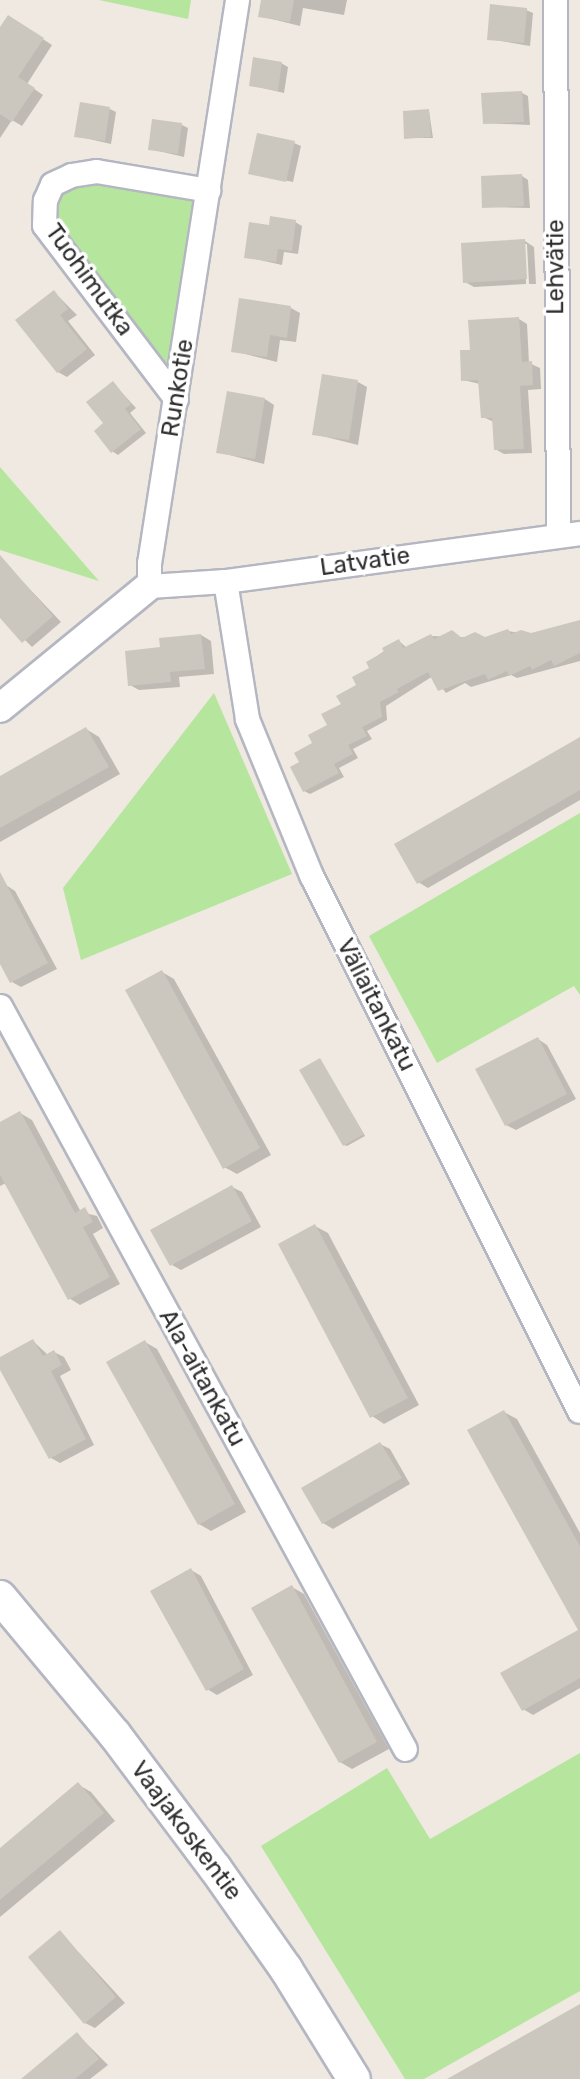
<!DOCTYPE html>
<meta charset="utf-8">
<style>
body{margin:0}
#map{position:relative;width:580px;height:2079px;overflow:hidden;background:#efe9e1;font-family:Rubik,sans-serif}
div>[style]{position:absolute}
.green>*{inset:0;background:#b6e59e}
.shadow>*{inset:0;background:#0003}
.building>*{inset:0;background:#cbc7bf}
.roads{filter:drop-shadow(2px 0 #b4b7c1) drop-shadow(-2px 0 #b4b7c1) drop-shadow(0 2px #b4b7c1) drop-shadow(0 -2px #b4b7c1)}
.minor>*{height:23px;margin:-11.5px;padding:0 11.5px;transform-origin:11.5px;border-radius:11.5px;background:#fff}
.tertiary>*{height:28px;margin:-14px;padding:0 14px;transform-origin:14px;border-radius:14px;background:#fff}
.secondary>*{height:32px;margin:-16px;padding:0 16px;transform-origin:16px;border-radius:16px;background:#fff}
span{translate:-50% -50%;white-space:nowrap;text-align:center;line-height:1.15;-webkit-text-stroke:7px #fff;paint-order:stroke}
.street-label{font-size:24px;color:#2e2e2e}
</style>
<div id="map">
<div class="green">
<i style="clip-path:polygon(99px 0,191px 0,188px 19px)"></i>
<i style="clip-path:polygon(77px 183px,115px 184px,191px 197px,197px 209px,174px 357px,166px 365px,157px 363px,54px 221px,60px 191px)"></i>
<i style="clip-path:polygon(0 467px,99px 581px,0 550px)"></i>
<i style="clip-path:polygon(214px 693px,292px 874px,81px 960px,63px 888px)"></i>
<i style="clip-path:polygon(580px 813px,580px 995px,574px 986px,437px 1063px,369px 936px)"></i>
<i style="clip-path:polygon(580px 1753px,580px 1991px,424px 2079px,405px 2079px,261px 1846px,387px 1768px,430px 1839px)"></i>
</div>
<div class="shadow">
<i style="clip-path:polygon(263px 0,347px 0,344px 15px,303px 8px,300px 26px,260px 16px)"></i>
<i style="clip-path:polygon(526px 10px,533px 13px,530px 46px,489px 39px)"></i>
<i style="clip-path:polygon(18px 23px,52px 45px,27px 84px,43px 95px,22px 126px,12px 120px,0 138px,0 30px)"></i>
<i style="clip-path:polygon(281px 63px,288px 67px,284px 93px,250px 85px)"></i>
<i style="clip-path:polygon(522px 93px,528px 96px,530px 125px,484px 123px)"></i>
<i style="clip-path:polygon(110px 109px,116px 112px,111px 144px,76px 136px)"></i>
<i style="clip-path:polygon(429px 111px,433px 138px,406px 138px)"></i>
<i style="clip-path:polygon(182px 125px,188px 128px,184px 157px,150px 149px)"></i>
<i style="clip-path:polygon(294px 143px,301px 146px,293px 182px,250px 173px)"></i>
<i style="clip-path:polygon(522px 176px,528px 180px,530px 208px,484px 207px)"></i>
<i style="clip-path:polygon(295px 222px,302px 226px,298px 254px,284px 252px,282px 265px,246px 257px,270px 227px)"></i>
<i style="clip-path:polygon(525px 241px,534px 247px,536px 284px,529px 284px,527px 244px,524px 244px,526px 284px,474px 287px,465px 282px)"></i>
<i style="clip-path:polygon(54px 292px,77px 315px,68px 321px,95px 355px,67px 377px,58px 372px)"></i>
<i style="clip-path:polygon(291px 308px,300px 313px,296px 342px,280px 340px,277px 362px,233px 351px)"></i>
<i style="clip-path:polygon(519px 319px,527px 324px,529px 363px,540px 368px,541px 389px,528px 390px,532px 453px,504px 454px,495px 449px,494px 422px,483px 417px,480px 384px,463px 380px,472px 351px)"></i>
<i style="clip-path:polygon(358px 382px,367px 387px,358px 445px,314px 434px)"></i>
<i style="clip-path:polygon(113px 383px,136px 408px,130px 413px,146px 433px,118px 455px,112px 451px,106px 423px)"></i>
<i style="clip-path:polygon(265px 399px,274px 405px,264px 464px,218px 452px)"></i>
<i style="clip-path:polygon(5px 563px,61px 622px,32px 647px,0 615px,0 568px)"></i>
<i style="clip-path:polygon(580px 622px,580px 661px,517px 678px,511px 675px,471px 687px,465px 683px,446px 693px,433px 676px,386px 706px,387px 720px,367px 731px,372px 739px,353px 749px,358px 758px,339px 768px,344px 777px,310px 794px,304px 791px,302px 763px,372px 669px,368px 662px,399px 641px,407px 648px,431px 636px,485px 638px,508px 631px,531px 635px)"></i>
<i style="clip-path:polygon(201px 635px,211px 641px,214px 674px,179px 677px,180px 687px,139px 690px,130px 685px,161px 649px)"></i>
<i style="clip-path:polygon(86px 729px,99px 737px,120px 774px,0 842px,0 778px)"></i>
<i style="clip-path:polygon(580px 739px,580px 800px,428px 888px,418px 882px)"></i>
<i style="clip-path:polygon(6px 885px,15px 891px,57px 969px,21px 987px,12px 982px,0 960px,0 888px)"></i>
<i style="clip-path:polygon(162px 972px,174px 979px,271px 1155px,237px 1174px,224px 1167px)"></i>
<i style="clip-path:polygon(538px 1039px,547px 1045px,576px 1099px,516px 1130px,506px 1125px)"></i>
<i style="clip-path:polygon(320px 1060px,365px 1136px,347px 1146px,344px 1145px)"></i>
<i style="clip-path:polygon(20px 1113px,32px 1120px,81px 1212px,97px 1216px,103px 1228px,93px 1234px,120px 1284px,80px 1305px,69px 1298px,6px 1183px,0 1186px,0 1124px)"></i>
<i style="clip-path:polygon(232px 1187px,242px 1192px,261px 1227px,181px 1270px,172px 1265px)"></i>
<i style="clip-path:polygon(315px 1226px,328px 1233px,419px 1405px,384px 1424px,372px 1416px)"></i>
<i style="clip-path:polygon(33px 1341px,48px 1355px,54px 1352px,64px 1357px,71px 1370px,60px 1376px,94px 1445px,60px 1463px,51px 1458px,0 1367px,0 1359px)"></i>
<i style="clip-path:polygon(145px 1342px,157px 1349px,246px 1512px,211px 1531px,199px 1524px)"></i>
<i style="clip-path:polygon(504px 1412px,517px 1419px,580px 1533px,580px 1609px)"></i>
<i style="clip-path:polygon(380px 1444px,390px 1449px,410px 1484px,333px 1529px,323px 1523px)"></i>
<i style="clip-path:polygon(191px 1570px,201px 1576px,253px 1675px,217px 1695px,207px 1689px)"></i>
<i style="clip-path:polygon(292px 1587px,304px 1594px,389px 1749px,352px 1769px,340px 1762px)"></i>
<i style="clip-path:polygon(580px 1630px,580px 1688px,533px 1715px,523px 1709px)"></i>
<i style="clip-path:polygon(79px 1785px,91px 1792px,115px 1821px,0 1917px,0 1850px)"></i>
<i style="clip-path:polygon(60px 1932px,125px 2003px,95px 2028px,85px 2023px)"></i>
<i style="clip-path:polygon(77px 2034px,108px 2065px,90px 2079px,23px 2079px)"></i>
</div>
<div class="building">
<i style="clip-path:polygon(261px 0,294px 0,290px 22px,258px 17px)"></i>
<i style="clip-path:polygon(490px 4px,527px 8px,524px 43px,487px 40px)"></i>
<i style="clip-path:polygon(8px 15px,44px 38px,18px 77px,35px 88px,12px 122px,0 114px,0 27px)"></i>
<i style="clip-path:polygon(253px 57px,282px 62px,278px 91px,249px 86px)"></i>
<i style="clip-path:polygon(522px 91px,524px 122px,483px 124px,481px 93px)"></i>
<i style="clip-path:polygon(80px 102px,110px 107px,105px 141px,74px 137px)"></i>
<i style="clip-path:polygon(429px 109px,431px 137px,404px 139px,403px 111px)"></i>
<i style="clip-path:polygon(152px 119px,182px 123px,178px 154px,148px 150px)"></i>
<i style="clip-path:polygon(257px 133px,295px 141px,286px 182px,248px 174px)"></i>
<i style="clip-path:polygon(522px 174px,524px 206px,482px 208px,481px 176px)"></i>
<i style="clip-path:polygon(270px 216px,296px 220px,292px 251px,278px 249px,276px 262px,244px 258px,249px 222px,269px 225px)"></i>
<i style="clip-path:polygon(525px 239px,527px 279px,463px 283px,461px 243px)"></i>
<i style="clip-path:polygon(54px 290px,68px 309px,60px 315px,87px 349px,57px 373px,15px 320px)"></i>
<i style="clip-path:polygon(239px 298px,291px 306px,287px 338px,270px 335px,267px 357px,231px 352px)"></i>
<i style="clip-path:polygon(519px 317px,522px 362px,532px 361px,533px 385px,520px 386px,524px 449px,494px 450px,492px 418px,481px 418px,478px 380px,461px 381px,460px 350px,470px 350px,468px 320px)"></i>
<i style="clip-path:polygon(322px 374px,358px 380px,349px 440px,312px 435px)"></i>
<i style="clip-path:polygon(113px 381px,131px 404px,125px 409px,141px 429px,111px 453px,94px 431px,103px 423px,86px 402px)"></i>
<i style="clip-path:polygon(227px 391px,265px 398px,255px 459px,216px 453px)"></i>
<i style="clip-path:polygon(0 555px,53px 616px,22px 643px,0 618px)"></i>
<i style="clip-path:polygon(580px 620px,580px 653px,554px 666px,551px 660px,532px 670px,530px 666px,509px 676px,507px 671px,488px 680px,485px 674px,438px 691px,428px 672px,397px 689px,399px 692px,380px 702px,382px 717px,362px 727px,367px 736px,348px 745px,353px 754px,334px 764px,339px 773px,303px 792px,290px 767px,299px 762px,294px 753px,312px 743px,308px 735px,327px 725px,321px 714px,341px 704px,336px 696px,356px 685px,352px 677px,369px 668px,366px 662px,384px 652px,382px 648px,399px 639px,403px 648px,431px 634px,434px 639px,452px 630px,462px 638px,475px 632px,485px 637px,508px 629px,511px 634px,521px 630px,531px 633px)"></i>
<i style="clip-path:polygon(201px 634px,205px 669px,170px 672px,171px 682px,128px 686px,125px 651px,160px 647px,159px 638px)"></i>
<i style="clip-path:polygon(86px 727px,109px 767px,0 828px,0 776px)"></i>
<i style="clip-path:polygon(580px 737px,580px 790px,417px 884px,394px 844px)"></i>
<i style="clip-path:polygon(0 872px,48px 963px,10px 983px,0 964px)"></i>
<i style="clip-path:polygon(162px 970px,260px 1148px,223px 1169px,125px 990px)"></i>
<i style="clip-path:polygon(538px 1037px,567px 1094px,505px 1126px,475px 1069px)"></i>
<i style="clip-path:polygon(320px 1058px,364px 1134px,343px 1146px,299px 1070px)"></i>
<i style="clip-path:polygon(20px 1111px,75px 1213px,85px 1207px,93px 1222px,83px 1227px,110px 1277px,68px 1300px,0 1175px,0 1122px)"></i>
<i style="clip-path:polygon(232px 1185px,252px 1221px,170px 1266px,150px 1230px)"></i>
<i style="clip-path:polygon(315px 1224px,408px 1398px,370px 1418px,278px 1244px)"></i>
<i style="clip-path:polygon(33px 1339px,43px 1356px,54px 1350px,62px 1365px,51px 1371px,86px 1439px,49px 1459px,0 1370px,0 1357px)"></i>
<i style="clip-path:polygon(145px 1340px,235px 1504px,198px 1525px,106px 1362px)"></i>
<i style="clip-path:polygon(504px 1410px,580px 1546px,580px 1678px,522px 1711px,500px 1673px,578px 1630px,467px 1430px)"></i>
<i style="clip-path:polygon(380px 1442px,402px 1478px,322px 1524px,301px 1488px)"></i>
<i style="clip-path:polygon(191px 1568px,244px 1669px,206px 1691px,150px 1591px)"></i>
<i style="clip-path:polygon(292px 1585px,377px 1742px,339px 1763px,251px 1608px)"></i>
<i style="clip-path:polygon(78px 1782px,104px 1813px,0 1900px,0 1848px)"></i>
<i style="clip-path:polygon(60px 1930px,116px 1997px,84px 2024px,28px 1957px)"></i>
<i style="clip-path:polygon(580px 2004px,580px 2079px,447px 2079px)"></i>
<i style="clip-path:polygon(77px 2032px,99px 2059px,75px 2079px,21px 2079px)"></i>
</div>
<div class="roads">
<div class="minor">
<i style="left:237px;top:0;width:570px;rotate:98.88deg"></i>
<i style="left:149px;top:563px;width:23px;rotate:90deg"></i>
<i style="left:149px;top:586px;width:76px;rotate:-3.8deg"></i>
<i style="left:225px;top:581px;width:358px;rotate:-7.7deg"></i>
<i style="left:555px;top:0;width:535px;rotate:89.68deg"></i>
<i style="left:176px;top:399px;width:218px;rotate:-127.2deg"></i>
<i style="left:44px;top:225px;width:25px;rotate:-88deg"></i>
<i style="left:45px;top:200px;width:17px;rotate:-66deg"></i>
<i style="left:52px;top:184px;width:21px;rotate:-25deg"></i>
<i style="left:71px;top:175px;width:25px;rotate:-9deg"></i>
<i style="left:96px;top:171px;width:114px;rotate:9.6deg"></i>
<i style="left:225px;top:581px;width:140px;rotate:80.9deg"></i>
<i style="left:247px;top:719px;width:169px;rotate:67.7deg"></i>
<i style="left:311px;top:875px;width:599px;rotate:63.43deg"></i>
<i style="left:0;top:1006px;width:846px;rotate:61.41deg"></i>
</div>
<div class="tertiary">
<i style="left:0;top:708px;width:193px;rotate:-39.3deg"></i>
</div>
<div class="secondary">
<i style="left:0;top:1597px;width:180px;rotate:50.2deg"></i>
<i style="left:115px;top:1735px;width:166px;rotate:53.1deg"></i>
<i style="left:215px;top:1868px;width:123px;rotate:54.9deg"></i>
<i style="left:286px;top:1969px;width:129px;rotate:58.3deg"></i>
</div>
</div>
<div class="street-label">
<span style="left:556px;top:267px;rotate:-90deg">Lehvätie</span>
<span style="left:89px;top:280px;rotate:54deg">Tuohimutka</span>
<span style="left:178px;top:388px;rotate:-81deg">Runkotie</span>
<span style="left:365px;top:562px;rotate:-8deg">Latvatie</span>
<span style="left:376px;top:1005px;rotate:63deg">Väliaitankatu</span>
<span style="left:202px;top:1378px;rotate:61deg">Ala-aitankatu</span>
<span style="left:186px;top:1831px;rotate:53deg">Vaajakoskentie</span>
</div>
</div>
